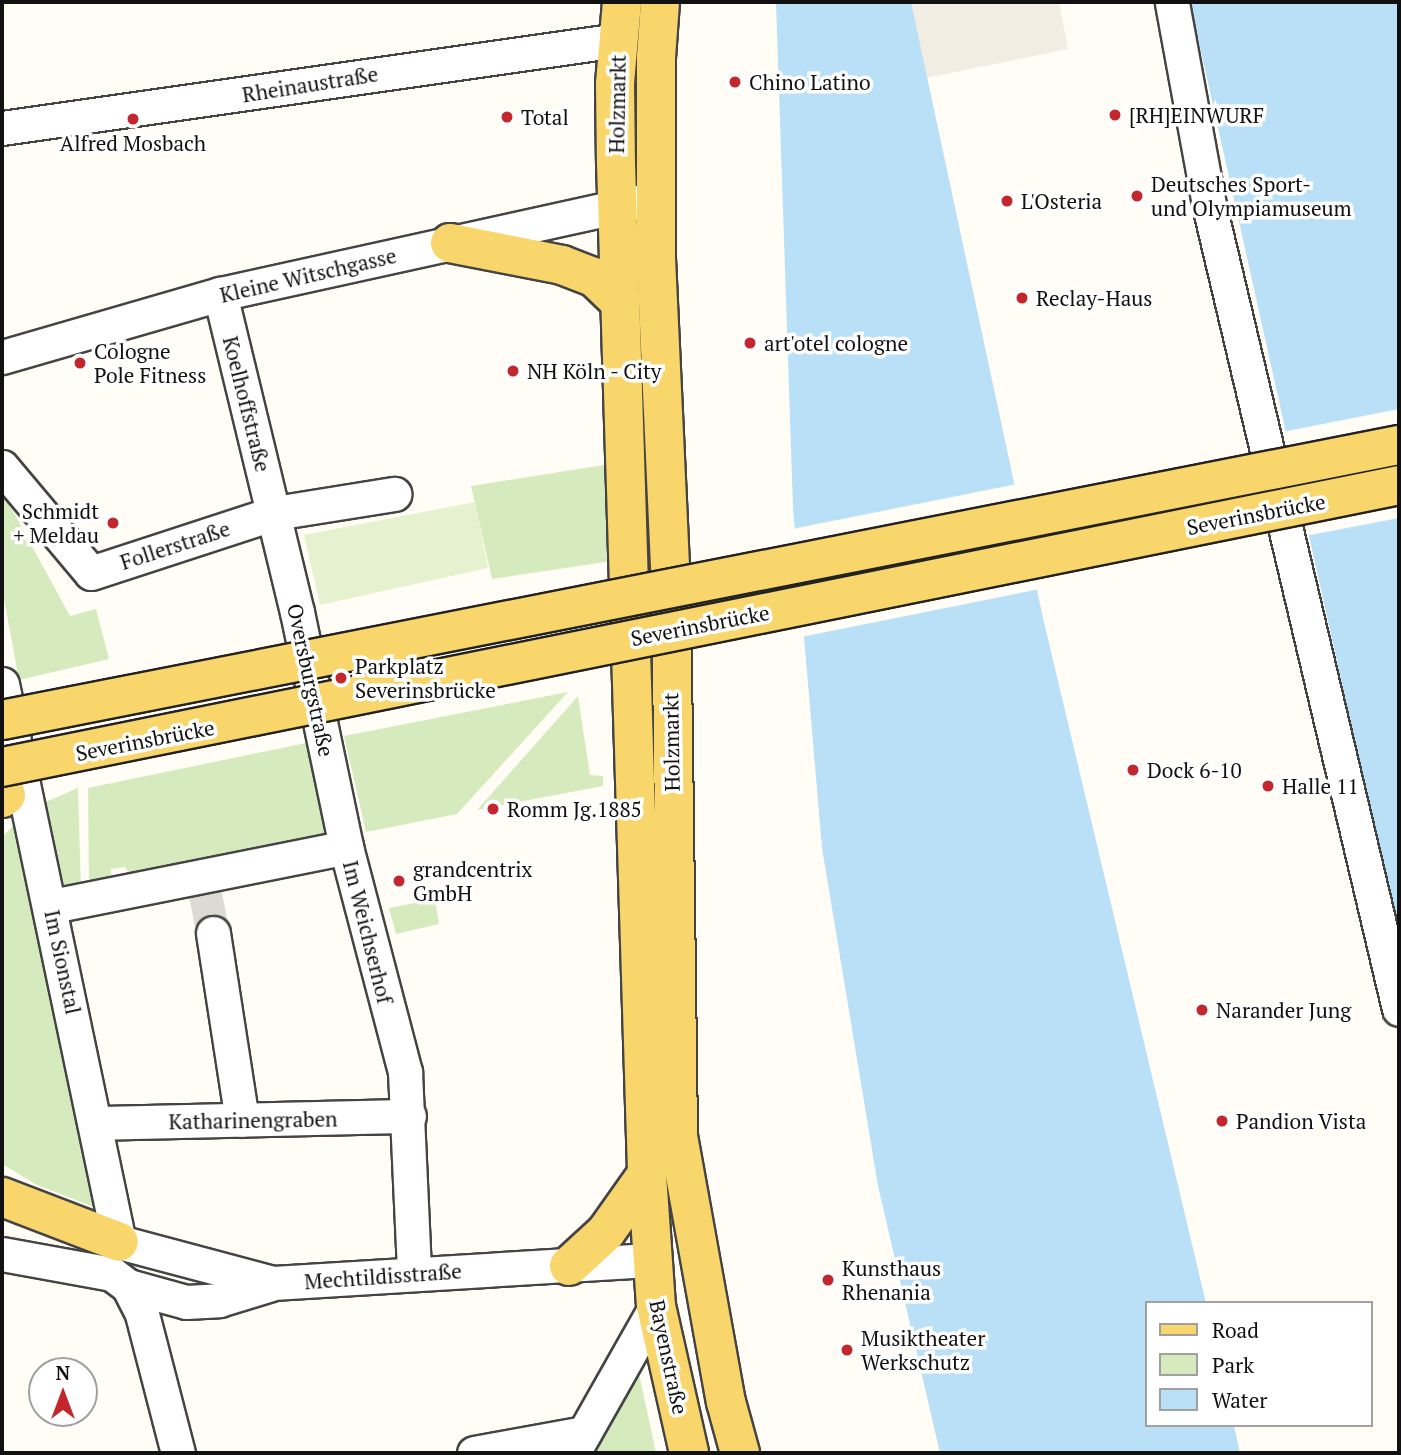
<!DOCTYPE html>
<meta charset="utf-8">
<style>
body{margin:0}
#map{position:relative;width:1401px;height:1455px;overflow:hidden;background:#fffdf5;font-family:"PT Serif",serif}
div>[style]{position:absolute}
.green>*{inset:0;background:#d5ebbd}
.pitch>*{inset:0;background:#e6f2cf}
.plaza>*{inset:0;background:#f1ede2}
.water>*{inset:0;background:#b9e0f7}
.pier>*{inset:0;background:#fffdf5}
.minor-tunnel>*{height:33px;margin-top:-16.5px;transform-origin:0;background:repeating-linear-gradient(90deg,#dbdad3 0 33px,transparent 0 50px)}
.roads{filter:drop-shadow(2px 0 #444) drop-shadow(-2px 0 #444) drop-shadow(0 2px #444) drop-shadow(0 -2px #444)}
.minor>*{height:33px;margin:-16.5px;padding:0 16.5px;transform-origin:16.5px;border-radius:16.5px;background:#fff}
.major>*{height:38px;margin:-19px;padding:0 19px;transform-origin:19px;border-radius:19px;background:#f9d66b}
.tram>*{height:2px;margin:-1px;padding:0 1px;transform-origin:1px;border-radius:1px;background:#c4262e}
.bridges{filter:drop-shadow(2px 0 #222) drop-shadow(-2px 0 #222) drop-shadow(0 2px #222) drop-shadow(0 -2px #222)}
.major-bridge>*{height:38px;margin:-19px;padding:0 19px;transform-origin:19px;border-radius:19px;background:#f9d66b}
.dots>*{width:19px;height:19px;translate:-50% -50%;box-sizing:border-box;border:4px solid #fff;border-radius:50%}
span{translate:-50% -50%;white-space:nowrap;text-align:center;line-height:1.15;-webkit-text-stroke:7px #fff;paint-order:stroke}
.poi-label{font-size:21px;color:#111}
.left{translate:0 -50%;text-align:left}
.right{translate:-100% -50%;text-align:right}
.street-label{font-size:21px;color:#111}
.frame{position:absolute;inset:0;border:4px solid #111;pointer-events:none}
.legend{position:absolute;left:1145px;top:1301px;width:228px;height:126px;box-sizing:border-box;background:#fff;border:2px solid #a0a0a0;margin:0;padding:9px 12px;list-style:none;font-size:21px;color:#111}
.legend li{display:flex;align-items:center;gap:14px;height:35px}
.legend b{width:35px;border:2px solid #a0a0a0}
.north{position:absolute;left:28px;top:1357px;width:70px;height:70px;box-sizing:border-box;background:#fff;border:2px solid #a0a0a0;border-radius:50%;rotate:0deg;font-size:19px;font-weight:700;line-height:28px;text-align:center;color:#111}
.north::after{content:'';display:block;margin:auto;width:24px;height:32px;background:#c4262e;clip-path:polygon(50% 0,100% 100%,50% 72%,0 100%)}
</style>
<div id="map">
<div class="green">
<i style="clip-path:polygon(616px 463px,612px 561px,492px 579px,471px 486px)"></i>
<i style="clip-path:polygon(2px 491px,70px 616px,96px 609px,109px 659px,19px 680px,2px 588px)"></i>
<i style="clip-path:polygon(568px 692px,457px 814px,366px 832px,344px 736px)"></i>
<i style="clip-path:polygon(578px 696px,590px 775px,603px 776px,603px 786px,477px 810px)"></i>
<i style="clip-path:polygon(306px 743px,327px 831px,318px 842px,132px 877px,125px 867px,111px 869px,111px 879px,89px 891px,88px 788px)"></i>
<i style="clip-path:polygon(78px 788px,81px 892px,58px 896px,41px 804px)"></i>
<i style="clip-path:polygon(18px 821px,94px 1207px,37px 1185px,2px 1164px,2px 837px)"></i>
<i style="clip-path:polygon(435px 899px,439px 924px,396px 934px,389px 908px)"></i>
<i style="clip-path:polygon(635px 1355px,656px 1453px,586px 1453px)"></i>
</div>
<div class="pitch">
<i style="clip-path:polygon(475px 502px,488px 568px,320px 605px,304px 535px)"></i>
</div>
<div class="plaza">
<i style="clip-path:polygon(911px 2px,1059px 2px,1068px 49px,926px 78px)"></i>
</div>
<div class="water">
<i style="clip-path:polygon(776px 2px,911px 2px,1043px 618px,1206px 1303px,1147px 1303px,1147px 1425px,1234px 1425px,1240px 1453px,940px 1453px,878px 1186px,822px 848px,793px 508px)"></i>
<i style="clip-path:polygon(1190px 2px,1399px 2px,1399px 938px,1384px 872px)"></i>
</div>
<div class="pier">
<i style="clip-path:polygon(1399px 409px,1399px 518px,1305px 536px,1282px 432px)"></i>
<i style="clip-path:polygon(1017px 484px,1040px 589px,801px 637px,792px 529px)"></i>
</div>
<div class="minor-tunnel">
<i style="left:205px;top:891px;width:43px;rotate:79.2deg"></i>
</div>
<div class="roads">
<div class="minor">
<i style="left:1172px;top:3px;width:205px;rotate:79.6deg"></i>
<i style="left:1209px;top:205px;width:826px;rotate:76.7deg"></i>
<i style="left:2px;top:128px;width:622px;rotate:-8.13deg"></i>
<i style="left:220px;top:294px;width:327px;rotate:76.4deg"></i>
<i style="left:297px;top:612px;width:240px;rotate:78.2deg"></i>
<i style="left:346px;top:847px;width:233px;rotate:75.3deg"></i>
<i style="left:405px;top:1072px;width:200px;rotate:87.4deg"></i>
<i style="left:2px;top:357px;width:227px;rotate:-16.1deg"></i>
<i style="left:220px;top:294px;width:432px;rotate:-12.4deg"></i>
<i style="left:2px;top:467px;width:138px;rotate:50deg"></i>
<i style="left:91px;top:573px;width:194px;rotate:-18.1deg"></i>
<i style="left:275px;top:513px;width:121px;rotate:-9.1deg"></i>
<i style="left:2px;top:684px;width:570px;rotate:78.16deg"></i>
<i style="left:119px;top:1242px;width:159px;rotate:14.9deg"></i>
<i style="left:273px;top:1283px;width:381px;rotate:-3.5deg"></i>
<i style="left:52px;top:906px;width:300px;rotate:-11.3deg"></i>
<i style="left:213px;top:933px;width:189px;rotate:81.2deg"></i>
<i style="left:96px;top:1123px;width:313px;rotate:-1.3deg"></i>
<i style="left:2px;top:1254px;width:112px;rotate:10.3deg"></i>
<i style="left:112px;top:1274px;width:20px;rotate:37deg"></i>
<i style="left:128px;top:1286px;width:60px;rotate:15.4deg"></i>
<i style="left:186px;top:1302px;width:33px;rotate:-3deg"></i>
<i style="left:219px;top:1300px;width:54px;rotate:-17.1deg"></i>
<i style="left:128px;top:1286px;width:31px;rotate:63deg"></i>
<i style="left:142px;top:1314px;width:144px;rotate:75.5deg"></i>
<i style="left:474px;top:1453px;width:112px;rotate:-10.3deg"></i>
<i style="left:573px;top:1453px;width:169px;rotate:-60.5deg"></i>
</div>
<div class="major">
<i style="left:622px;top:2px;width:82px;rotate:94.9deg"></i>
<i style="left:615px;top:84px;width:79px;rotate:89.3deg"></i>
<i style="left:616px;top:163px;width:1011px;rotate:88.24deg"></i>
<i style="left:647px;top:1174px;width:132px;rotate:86.1deg"></i>
<i style="left:656px;top:1306px;width:151px;rotate:77.3deg"></i>
<i style="left:660px;top:2px;width:56px;rotate:94.1deg"></i>
<i style="left:656px;top:58px;width:200px;rotate:90deg"></i>
<i style="left:656px;top:258px;width:328px;rotate:87.4deg"></i>
<i style="left:671px;top:586px;width:550px;rotate:89.27deg"></i>
<i style="left:678px;top:1136px;width:270px;rotate:79.8deg"></i>
<i style="left:726px;top:1402px;width:53px;rotate:74.6deg"></i>
<i style="left:450px;top:243px;width:114px;rotate:11.1deg"></i>
<i style="left:562px;top:265px;width:34px;rotate:21deg"></i>
<i style="left:594px;top:277px;width:37px;rotate:44deg"></i>
<i style="left:2px;top:798px;width:5px;rotate:-37deg"></i>
<i style="left:2px;top:1197px;width:125px;rotate:21deg"></i>
<i style="left:569px;top:1266px;width:50px;rotate:-42.6deg"></i>
<i style="left:606px;top:1232px;width:71px;rotate:-54.7deg"></i>
</div>
</div>
<div class="tram">
<i style="left:280px;top:693px;width:1141px;rotate:-11.37deg"></i>
<i style="left:2px;top:739px;width:1425px;rotate:-11.45deg"></i>
</div>
<div class="bridges">
<div class="major-bridge">
<i style="left:2px;top:720px;width:1424px;rotate:-11.14deg"></i>
<i style="left:2px;top:767px;width:1425px;rotate:-11.41deg"></i>
</div>
</div>
<div class="dots">
<i style="left:735px;top:82px;background:#c4262e"></i>
<i style="left:1115px;top:115px;background:#c4262e"></i>
<i style="left:507px;top:117px;background:#c4262e"></i>
<i style="left:133px;top:119px;background:#c4262e"></i>
<i style="left:1137px;top:196px;background:#c4262e"></i>
<i style="left:1007px;top:201px;background:#c4262e"></i>
<i style="left:1022px;top:298px;background:#c4262e"></i>
<i style="left:750px;top:343px;background:#c4262e"></i>
<i style="left:80px;top:363px;background:#c4262e"></i>
<i style="left:513px;top:371px;background:#c4262e"></i>
<i style="left:113px;top:523px;background:#c4262e"></i>
<i style="left:341px;top:678px;background:#c4262e"></i>
<i style="left:1133px;top:770px;background:#c4262e"></i>
<i style="left:1268px;top:786px;background:#c4262e"></i>
<i style="left:493px;top:809px;background:#c4262e"></i>
<i style="left:399px;top:881px;background:#c4262e"></i>
<i style="left:1202px;top:1010px;background:#c4262e"></i>
<i style="left:1222px;top:1121px;background:#c4262e"></i>
<i style="left:828px;top:1280px;background:#c4262e"></i>
<i style="left:847px;top:1350px;background:#c4262e"></i>
</div>
<div class="poi-label">
<span class="left" style="left:749px;top:82px">Chino Latino</span>
<span class="left" style="left:1129px;top:115px">[RH]EINWURF</span>
<span class="left" style="left:521px;top:117px">Total</span>
<span style="left:133px;top:143px">Alfred Mosbach</span>
<span class="left" style="left:1151px;top:196px">Deutsches Sport-<br>und Olympiamuseum</span>
<span class="left" style="left:1021px;top:201px">L'Osteria</span>
<span class="left" style="left:1036px;top:298px">Reclay-Haus</span>
<span class="left" style="left:764px;top:343px">art'otel cologne</span>
<span class="left" style="left:94px;top:363px">Cologne<br>Pole Fitness</span>
<span class="left" style="left:527px;top:371px">NH Köln - City</span>
<span class="right" style="left:99px;top:523px">Schmidt<br>+ Meldau</span>
<span class="left" style="left:355px;top:678px">Parkplatz<br>Severinsbrücke</span>
<span class="left" style="left:1147px;top:770px">Dock 6-10</span>
<span class="left" style="left:1282px;top:786px">Halle 11</span>
<span class="left" style="left:507px;top:809px">Romm Jg.1885</span>
<span class="left" style="left:413px;top:881px">grandcentrix<br>GmbH</span>
<span class="left" style="left:1216px;top:1010px">Narander Jung</span>
<span class="left" style="left:1236px;top:1121px">Pandion Vista</span>
<span class="left" style="left:842px;top:1280px">Kunsthaus<br>Rhenania</span>
<span class="left" style="left:861px;top:1350px">Musiktheater<br>Werkschutz</span>
</div>
<div class="street-label">
<span style="left:310px;top:84px;rotate:-9deg">Rheinaustraße</span>
<span style="left:617px;top:104px;rotate:-89deg">Holzmarkt</span>
<span style="left:308px;top:275px;rotate:-13deg">Kleine Witschgasse</span>
<span style="left:247px;top:404px;rotate:76deg">Koelhoffstraße</span>
<span style="left:1256px;top:514px;rotate:-11deg">Severinsbrücke</span>
<span style="left:175px;top:545px;rotate:-18deg">Follerstraße</span>
<span style="left:700px;top:625px;rotate:-11deg">Severinsbrücke</span>
<span style="left:311px;top:680px;rotate:78deg">Oversburgstraße</span>
<span style="left:145px;top:740px;rotate:-11deg">Severinsbrücke</span>
<span style="left:671px;top:742px;rotate:-91deg">Holzmarkt</span>
<span style="left:368px;top:932px;rotate:76deg">Im Weichserhof</span>
<span style="left:63px;top:962px;rotate:78deg">Im Sionstal</span>
<span style="left:253px;top:1120px;rotate:-1deg">Katharinengraben</span>
<span style="left:383px;top:1276px;rotate:-4deg">Mechtildisstraße</span>
<span style="left:669px;top:1357px;rotate:78deg">Bayenstraße</span>
</div>
<div class="frame"></div>
<ul class="legend">
<li><b style="height:9px;background:#f9d66b"></b>Road</li>
<li><b style="height:19px;background:#d5ebbd"></b>Park</li>
<li><b style="height:19px;background:#b9e0f7"></b>Water</li>
</ul>
<div class="north">N</div>
</div>
